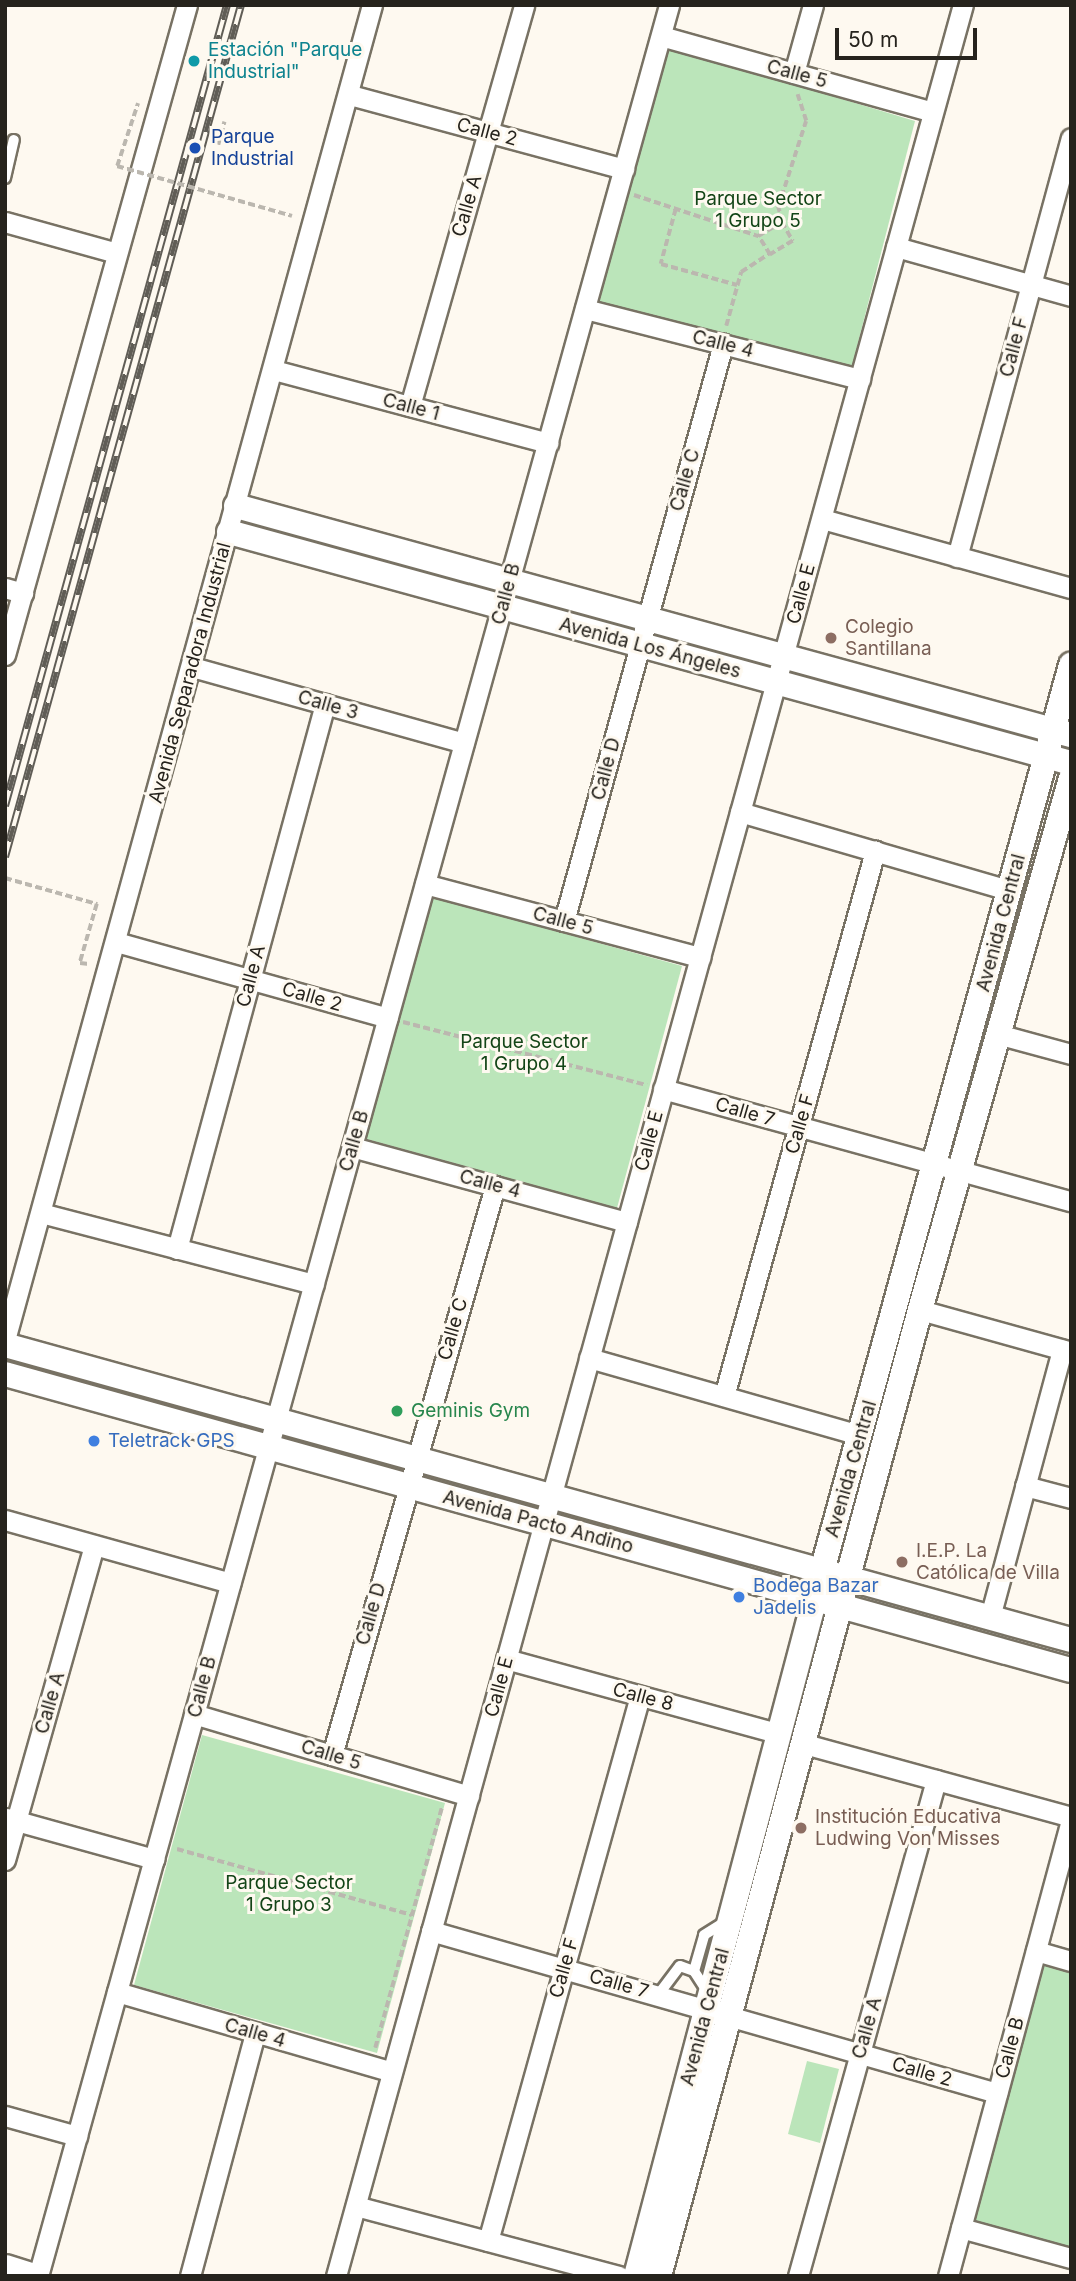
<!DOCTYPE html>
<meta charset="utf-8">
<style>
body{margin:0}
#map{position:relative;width:1076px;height:2281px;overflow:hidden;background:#fef9f0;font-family:Inter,sans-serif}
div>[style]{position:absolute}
.green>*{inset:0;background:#bbe5ba}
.path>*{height:3.5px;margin-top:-1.75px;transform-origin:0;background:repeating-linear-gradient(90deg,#bbb7af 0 7px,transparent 0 10.5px)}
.roads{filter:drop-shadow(2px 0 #787264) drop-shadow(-2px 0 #787264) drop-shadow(0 2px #787264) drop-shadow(0 -2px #787264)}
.service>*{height:10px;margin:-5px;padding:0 5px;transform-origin:5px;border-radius:5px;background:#fff}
.minor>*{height:19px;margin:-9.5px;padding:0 9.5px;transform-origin:9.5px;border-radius:9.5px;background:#fff}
.tertiary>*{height:24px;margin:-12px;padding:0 12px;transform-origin:12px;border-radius:12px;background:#fff}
.secondary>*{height:28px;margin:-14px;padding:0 14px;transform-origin:14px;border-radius:14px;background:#fff}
.rail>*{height:8px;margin-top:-4px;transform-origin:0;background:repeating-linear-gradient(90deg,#fef9f0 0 16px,#605d56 0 32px);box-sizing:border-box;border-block:2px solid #605d56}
.path-bridge>*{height:3.5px;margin-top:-1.75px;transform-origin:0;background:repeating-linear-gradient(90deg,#bbb7af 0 7px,transparent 0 10.5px)}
.dots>*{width:19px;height:19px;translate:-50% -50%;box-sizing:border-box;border:4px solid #fef9f0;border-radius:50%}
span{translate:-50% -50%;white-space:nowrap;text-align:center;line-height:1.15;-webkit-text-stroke:6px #fef9f0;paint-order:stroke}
.culture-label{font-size:19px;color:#0d838f}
.left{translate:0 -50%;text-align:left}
.street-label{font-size:19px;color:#26231d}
.transit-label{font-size:19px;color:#164399}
.park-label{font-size:19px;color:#134517}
.education-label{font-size:19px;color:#785e54}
.leisure-label{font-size:19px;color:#27864d}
.shop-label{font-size:19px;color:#366cbe}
.frame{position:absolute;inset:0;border:7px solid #26231d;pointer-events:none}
.scale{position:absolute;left:835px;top:28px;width:142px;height:32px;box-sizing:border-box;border:4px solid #26231d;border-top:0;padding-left:9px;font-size:21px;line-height:24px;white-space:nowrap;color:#26231d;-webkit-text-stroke:5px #fef9f0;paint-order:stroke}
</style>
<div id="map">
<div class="green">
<i style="clip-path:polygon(666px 46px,915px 121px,851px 370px,599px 303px)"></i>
<i style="clip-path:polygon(432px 897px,682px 966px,617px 1208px,366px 1139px)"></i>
<i style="clip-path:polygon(202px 1735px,445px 1803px,377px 2053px,134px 1985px)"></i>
<i style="clip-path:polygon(1045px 1963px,1071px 1970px,1071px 2248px,971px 2221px)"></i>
<i style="clip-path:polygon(807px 2061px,839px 2069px,820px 2143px,788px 2134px)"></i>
</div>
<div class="path">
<i style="left:218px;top:145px;width:24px;rotate:-75deg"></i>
<i style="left:117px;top:166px;width:66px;rotate:-71.6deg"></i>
<i style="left:634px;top:195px;width:131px;rotate:18.3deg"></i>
<i style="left:676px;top:209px;width:57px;rotate:105.3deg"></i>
<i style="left:661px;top:264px;width:79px;rotate:15.4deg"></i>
<i style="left:782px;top:222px;width:16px;rotate:-105deg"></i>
<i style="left:778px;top:207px;width:90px;rotate:-72deg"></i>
<i style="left:806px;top:121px;width:28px;rotate:-108deg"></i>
<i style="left:782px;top:222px;width:22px;rotate:60deg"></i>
<i style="left:793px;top:241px;width:27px;rotate:149deg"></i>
<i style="left:770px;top:255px;width:22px;rotate:-122deg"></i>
<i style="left:758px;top:236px;width:28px;rotate:-30deg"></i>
<i style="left:726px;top:326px;width:56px;rotate:-74.5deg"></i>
<i style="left:741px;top:272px;width:33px;rotate:-33deg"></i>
<i style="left:5px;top:878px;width:96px;rotate:15.8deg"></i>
<i style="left:97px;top:904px;width:61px;rotate:106.1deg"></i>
<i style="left:80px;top:963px;width:9px;rotate:6deg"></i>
<i style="left:403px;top:1022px;width:252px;rotate:14.5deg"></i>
<i style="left:177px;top:1849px;width:244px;rotate:15.7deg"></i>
<i style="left:375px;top:2048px;width:250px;rotate:-74.5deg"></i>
</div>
<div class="roads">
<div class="service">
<i style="left:5px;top:178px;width:39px;rotate:-77deg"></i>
<i style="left:707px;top:1991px;width:24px;rotate:-123deg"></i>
<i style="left:694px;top:1971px;width:37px;rotate:-74deg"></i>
<i style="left:704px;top:1935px;width:25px;rotate:-32deg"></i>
<i style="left:658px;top:1995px;width:36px;rotate:-53deg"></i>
<i style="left:680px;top:1966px;width:15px;rotate:20deg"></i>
</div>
<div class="minor">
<i style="left:661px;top:36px;width:282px;rotate:15.6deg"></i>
<i style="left:794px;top:73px;width:71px;rotate:-74.4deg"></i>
<i style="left:350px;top:95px;width:284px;rotate:15.1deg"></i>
<i style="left:5px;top:222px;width:116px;rotate:15.5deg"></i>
<i style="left:896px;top:247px;width:182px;rotate:15.6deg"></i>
<i style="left:585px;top:309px;width:284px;rotate:14.3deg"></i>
<i style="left:274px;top:370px;width:284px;rotate:14.9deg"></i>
<i style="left:410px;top:406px;width:417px;rotate:-74.1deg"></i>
<i style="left:822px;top:519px;width:258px;rotate:15.5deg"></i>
<i style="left:957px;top:557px;width:434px;rotate:-74.8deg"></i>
<i style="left:5px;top:588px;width:19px;rotate:16deg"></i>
<i style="left:5px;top:655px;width:675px;rotate:-74.36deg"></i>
<i style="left:192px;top:667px;width:282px;rotate:15.6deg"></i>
<i style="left:740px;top:812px;width:280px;rotate:16.2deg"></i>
<i style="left:425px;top:884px;width:285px;rotate:14.9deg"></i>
<i style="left:564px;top:921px;width:599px;rotate:-74.59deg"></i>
<i style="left:116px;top:942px;width:282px;rotate:15.6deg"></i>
<i style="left:1001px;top:1035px;width:73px;rotate:15.2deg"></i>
<i style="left:663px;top:1089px;width:423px;rotate:15.4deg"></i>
<i style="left:352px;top:1147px;width:285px;rotate:15.3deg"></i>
<i style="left:41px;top:1213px;width:282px;rotate:14.6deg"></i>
<i style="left:177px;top:1249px;width:565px;rotate:-74.81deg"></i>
<i style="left:920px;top:1310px;width:157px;rotate:15.5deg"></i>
<i style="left:5px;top:1340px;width:1385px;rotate:-74.63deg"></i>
<i style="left:589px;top:1358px;width:282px;rotate:15.9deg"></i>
<i style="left:724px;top:1396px;width:566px;rotate:-74.51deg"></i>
<i style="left:1025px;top:1486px;width:48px;rotate:14.6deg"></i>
<i style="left:5px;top:1520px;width:234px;rotate:15.6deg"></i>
<i style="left:990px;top:1617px;width:277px;rotate:-74.9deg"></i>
<i style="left:506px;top:1659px;width:284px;rotate:15.3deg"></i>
<i style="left:194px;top:1714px;width:287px;rotate:16.6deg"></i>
<i style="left:801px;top:1743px;width:280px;rotate:15.3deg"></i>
<i style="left:332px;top:1755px;width:592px;rotate:-74.01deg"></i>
<i style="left:6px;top:1818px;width:154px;rotate:15.5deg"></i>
<i style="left:5px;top:1860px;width:327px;rotate:-74.2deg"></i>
<i style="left:431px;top:1931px;width:589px;rotate:15.97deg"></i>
<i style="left:1036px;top:1951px;width:36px;rotate:16deg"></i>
<i style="left:117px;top:1992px;width:286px;rotate:16.2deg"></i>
<i style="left:5px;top:2116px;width:75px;rotate:15.5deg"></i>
<i style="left:356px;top:2206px;width:272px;rotate:14.9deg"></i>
<i style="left:961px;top:2228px;width:114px;rotate:15.3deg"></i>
<i style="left:488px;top:2241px;width:566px;rotate:-74.42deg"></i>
<i style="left:38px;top:2276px;width:2357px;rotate:-74.47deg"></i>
<i style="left:190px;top:2276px;width:252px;rotate:-75deg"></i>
<i style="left:336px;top:2276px;width:2356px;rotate:-74.57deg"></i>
<i style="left:798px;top:2276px;width:515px;rotate:-74.45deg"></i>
<i style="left:948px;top:2276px;width:472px;rotate:-74.9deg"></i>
</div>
<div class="tertiary">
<i style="left:236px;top:506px;width:866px;rotate:15.34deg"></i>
<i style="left:229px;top:532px;width:873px;rotate:15.34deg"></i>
<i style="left:5px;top:1345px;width:1106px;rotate:15.47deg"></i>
<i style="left:5px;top:1374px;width:1106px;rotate:15.52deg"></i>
<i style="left:636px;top:2276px;width:729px;rotate:-75.22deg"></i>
<i style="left:822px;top:1571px;width:940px;rotate:-74.63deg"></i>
<i style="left:659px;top:2276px;width:1001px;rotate:-74.88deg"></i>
<i style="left:920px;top:1310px;width:553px;rotate:-74.15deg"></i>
</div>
<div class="secondary">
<i style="left:5px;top:2269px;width:24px;rotate:17deg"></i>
</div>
</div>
<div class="rail">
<i style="left:5px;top:806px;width:831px;rotate:-74.51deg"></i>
<i style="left:5px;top:857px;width:884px;rotate:-74.52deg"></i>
</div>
<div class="path-bridge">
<i style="left:117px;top:166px;width:182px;rotate:15.9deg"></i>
</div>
<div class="dots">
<i style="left:194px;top:61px;background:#0f9aa8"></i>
<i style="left:195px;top:148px;background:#1a4fb4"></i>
<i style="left:831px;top:638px;background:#8d6e63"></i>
<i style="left:397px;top:1411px;background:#2e9e5b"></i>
<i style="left:94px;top:1441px;background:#3f7fe0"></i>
<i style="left:902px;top:1562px;background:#8d6e63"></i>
<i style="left:739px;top:1597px;background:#3f7fe0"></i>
<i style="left:801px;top:1828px;background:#8d6e63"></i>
</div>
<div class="culture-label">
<span class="left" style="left:208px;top:61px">Estación "Parque<br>Industrial"</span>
</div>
<div class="street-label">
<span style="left:797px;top:74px;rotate:15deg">Calle 5</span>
<span style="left:487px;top:132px;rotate:15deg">Calle 2</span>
<span style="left:467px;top:206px;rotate:-74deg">Calle A</span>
<span style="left:723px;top:344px;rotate:14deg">Calle 4</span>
<span style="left:1014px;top:347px;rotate:-75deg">Calle F</span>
<span style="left:411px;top:407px;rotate:15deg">Calle 1</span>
<span style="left:685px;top:480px;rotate:-74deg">Calle C</span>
<span style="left:506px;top:594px;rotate:-75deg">Calle B</span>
<span style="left:801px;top:594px;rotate:-75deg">Calle E</span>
<span style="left:650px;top:648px;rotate:15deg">Avenida Los Ángeles</span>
<span style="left:190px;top:673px;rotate:-75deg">Avenida Separadora Industrial</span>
<span style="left:328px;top:705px;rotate:16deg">Calle 3</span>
<span style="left:606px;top:769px;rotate:-75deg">Calle D</span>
<span style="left:563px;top:921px;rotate:15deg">Calle 5</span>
<span style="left:1001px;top:923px;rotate:-75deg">Avenida Central</span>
<span style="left:251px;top:976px;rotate:-75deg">Calle A</span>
<span style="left:312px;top:997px;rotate:16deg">Calle 2</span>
<span style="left:745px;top:1112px;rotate:16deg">Calle 7</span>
<span style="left:800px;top:1124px;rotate:-74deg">Calle F</span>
<span style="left:354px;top:1141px;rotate:-74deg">Calle B</span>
<span style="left:649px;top:1141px;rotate:-75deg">Calle E</span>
<span style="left:490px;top:1184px;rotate:15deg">Calle 4</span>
<span style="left:453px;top:1329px;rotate:-74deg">Calle C</span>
<span style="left:851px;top:1469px;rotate:-74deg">Avenida Central</span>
<span style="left:538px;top:1522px;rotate:15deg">Avenida Pacto Andino</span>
<span style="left:371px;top:1614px;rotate:-74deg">Calle D</span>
<span style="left:202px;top:1687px;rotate:-75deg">Calle B</span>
<span style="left:499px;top:1687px;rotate:-75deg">Calle E</span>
<span style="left:643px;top:1697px;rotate:15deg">Calle 8</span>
<span style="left:50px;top:1703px;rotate:-74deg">Calle A</span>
<span style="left:331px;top:1755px;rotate:17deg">Calle 5</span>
<span style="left:564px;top:1968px;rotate:-74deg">Calle F</span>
<span style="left:619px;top:1984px;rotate:16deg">Calle 7</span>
<span style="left:705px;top:2017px;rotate:-75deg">Avenida Central</span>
<span style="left:867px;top:2028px;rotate:-74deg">Calle A</span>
<span style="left:255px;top:2033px;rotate:16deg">Calle 4</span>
<span style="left:1010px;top:2048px;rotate:-75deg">Calle B</span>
<span style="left:922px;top:2072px;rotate:16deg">Calle 2</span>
</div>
<div class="transit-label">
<span class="left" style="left:211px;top:148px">Parque<br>Industrial</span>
</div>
<div class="park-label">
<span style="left:758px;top:210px">Parque Sector<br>1 Grupo 5</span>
<span style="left:524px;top:1053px">Parque Sector<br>1 Grupo 4</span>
<span style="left:289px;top:1894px">Parque Sector<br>1 Grupo 3</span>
</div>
<div class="education-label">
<span class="left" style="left:845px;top:638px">Colegio<br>Santillana</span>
<span class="left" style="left:916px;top:1562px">I.E.P. La<br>Católica de Villa</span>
<span class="left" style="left:815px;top:1828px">Institución Educativa<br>Ludwing Von Misses</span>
</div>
<div class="leisure-label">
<span class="left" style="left:411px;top:1411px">Geminis Gym</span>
</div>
<div class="shop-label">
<span class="left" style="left:108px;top:1441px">Teletrack GPS</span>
<span class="left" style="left:753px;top:1597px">Bodega Bazar<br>Jadelis</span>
</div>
<div class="frame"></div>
<div class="scale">50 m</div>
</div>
